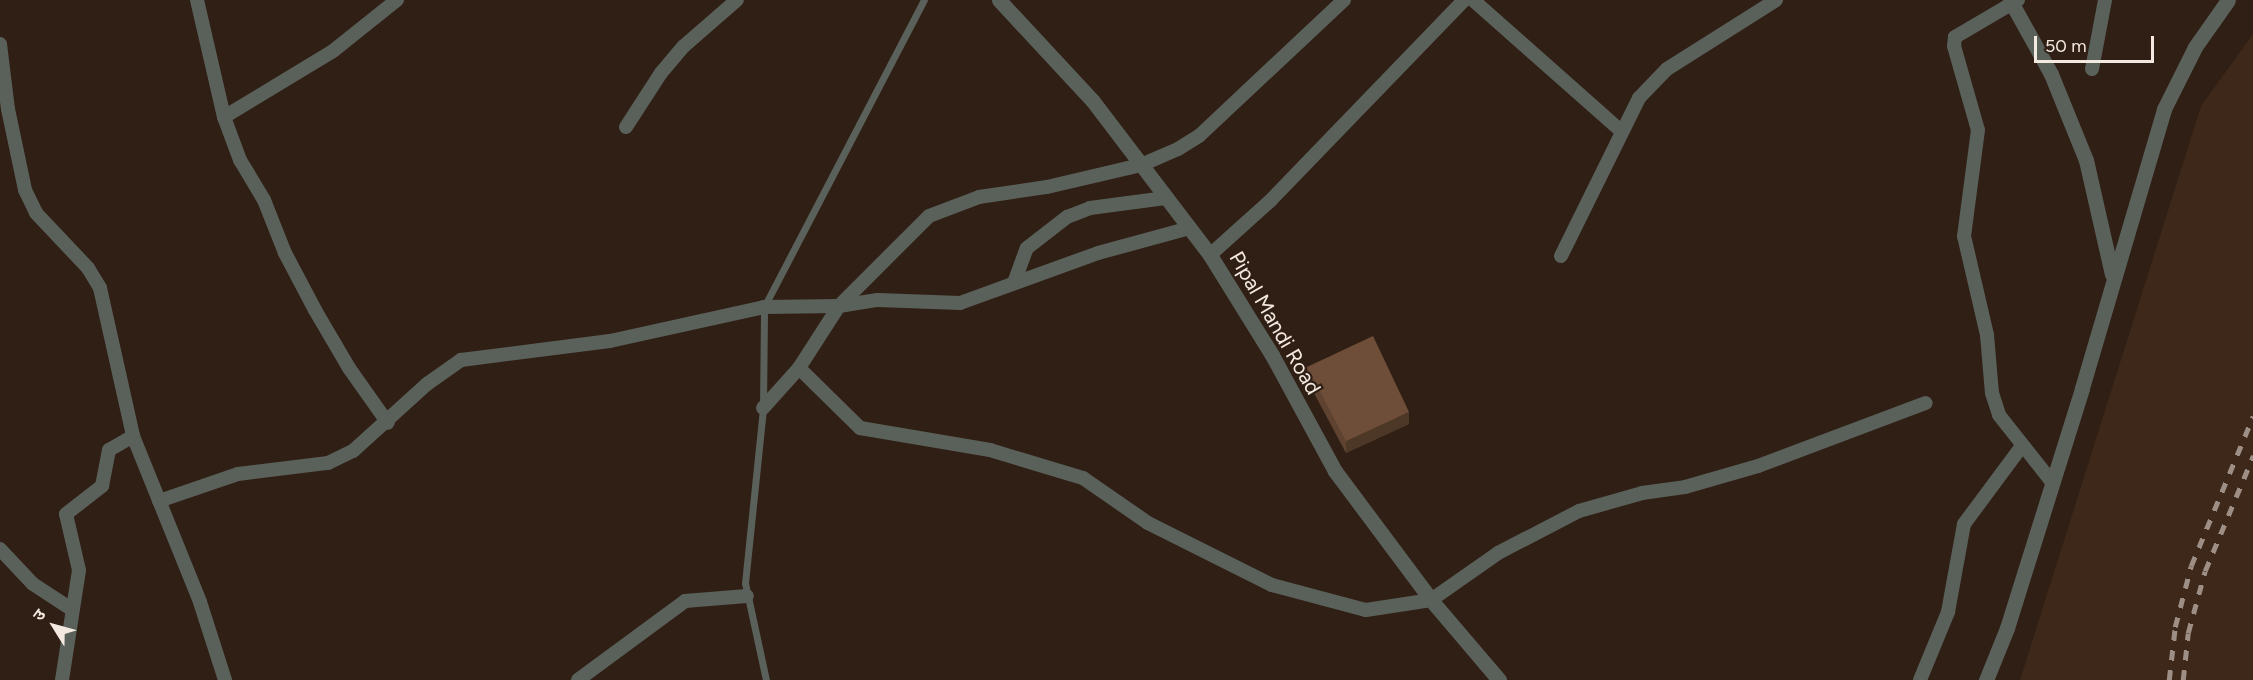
<!DOCTYPE html>
<meta charset="utf-8">
<style>
body{margin:0}
#map{position:relative;width:2253px;height:680px;overflow:hidden;background:#301f14;font-family:Figtree,"Noto Sans Devanagari",sans-serif}
div>[style]{position:absolute}
.built>*{inset:0;background:#3e2819}
.service>*{height:7px;margin:-3.5px;padding:0 3.5px;transform-origin:3.5px;border-radius:3.5px;background:#5a615b}
.minor>*{height:14px;margin:-7px;padding:0 7px;transform-origin:7px;border-radius:7px;background:#5a615b}
.tertiary>*{height:15px;margin:-7.5px;padding:0 7.5px;transform-origin:7.5px;border-radius:7.5px;background:#5a615b}
.rail>*{height:4.5px;margin-top:-2.25px;transform-origin:0;background:repeating-linear-gradient(90deg,#9d8f86 0 10px,transparent 0 20px)}
.wall>*{inset:0;background:#5f4330}
.shaded-wall>*{inset:0;background:#4d3727}
.building>*{inset:0;background:#6e4e38}
span{translate:-50% -50%;white-space:nowrap;text-align:center;line-height:1.15;-webkit-text-stroke:4.5px #301f14;paint-order:stroke}
.street-label{font-size:21px;color:#f4e9e1}
.north{position:absolute;left:24px;top:596px;width:60px;height:60px;-webkit-text-stroke:4px #301f14;paint-order:stroke;rotate:307deg;font-size:16px;font-weight:700;line-height:24px;text-align:center;color:#f4e9e1}
.north::after{content:'';display:block;margin:auto;width:21px;height:27px;background:#f4e9e1;clip-path:polygon(50% 0,100% 100%,50% 72%,0 100%)}
.scale{position:absolute;left:2034px;top:36px;width:120px;height:27px;box-sizing:border-box;border:3px solid #f4e9e1;border-top:0;padding-left:8px;font-size:18px;line-height:21px;white-space:nowrap;color:#f4e9e1;-webkit-text-stroke:4px #301f14;paint-order:stroke}
</style>
<div id="map">
<div class="built">
<i style="clip-path:polygon(2253px 34px,2253px 680px,2020px 680px,2201px 106px)"></i>
</div>
<div class="service">
<i style="left:766px;top:680px;width:99px;rotate:-102.2deg"></i>
<i style="left:745px;top:583px;width:176px;rotate:-84.1deg"></i>
<i style="left:763px;top:408px;width:101px;rotate:-89.4deg"></i>
<i style="left:764px;top:307px;width:346px;rotate:-62.5deg"></i>
</div>
<div class="minor">
<i style="left:197px;top:0;width:120px;rotate:77deg"></i>
<i style="left:224px;top:117px;width:46px;rotate:69.6deg"></i>
<i style="left:240px;top:160px;width:47px;rotate:59deg"></i>
<i style="left:264px;top:200px;width:57px;rotate:68.4deg"></i>
<i style="left:285px;top:253px;width:64px;rotate:62.2deg"></i>
<i style="left:315px;top:310px;width:67px;rotate:59.6deg"></i>
<i style="left:349px;top:368px;width:67px;rotate:54.7deg"></i>
<i style="left:1473px;top:0;width:196px;rotate:41.5deg"></i>
<i style="left:2018px;top:0;width:73px;rotate:149.6deg"></i>
<i style="left:1955px;top:37px;width:9px;rotate:96deg"></i>
<i style="left:1954px;top:46px;width:87px;rotate:74.1deg"></i>
<i style="left:1978px;top:130px;width:107px;rotate:97.5deg"></i>
<i style="left:1964px;top:236px;width:102px;rotate:76.9deg"></i>
<i style="left:1987px;top:335px;width:58px;rotate:85.1deg"></i>
<i style="left:1992px;top:393px;width:23px;rotate:72deg"></i>
<i style="left:1999px;top:415px;width:85px;rotate:51.7deg"></i>
<i style="left:0;top:44px;width:65px;rotate:83deg"></i>
<i style="left:8px;top:109px;width:83px;rotate:78.1deg"></i>
<i style="left:25px;top:190px;width:25px;rotate:64deg"></i>
<i style="left:36px;top:213px;width:76px;rotate:46.6deg"></i>
<i style="left:88px;top:268px;width:23px;rotate:59deg"></i>
<i style="left:100px;top:288px;width:152px;rotate:77.4deg"></i>
<i style="left:133px;top:436px;width:179px;rotate:68deg"></i>
<i style="left:200px;top:602px;width:82px;rotate:72.2deg"></i>
<i style="left:2092px;top:69px;width:70px;rotate:-79.3deg"></i>
<i style="left:224px;top:117px;width:127px;rotate:-31.2deg"></i>
<i style="left:333px;top:51px;width:82px;rotate:-38.6deg"></i>
<i style="left:626px;top:127px;width:64px;rotate:-57.1deg"></i>
<i style="left:661px;top:73px;width:35px;rotate:-50deg"></i>
<i style="left:684px;top:46px;width:70px;rotate:-41deg"></i>
<i style="left:1210px;top:255px;width:82px;rotate:-42deg"></i>
<i style="left:1271px;top:200px;width:278px;rotate:-46deg"></i>
<i style="left:1561px;top:256px;width:176px;rotate:-63.7deg"></i>
<i style="left:1639px;top:98px;width:40px;rotate:-46deg"></i>
<i style="left:1667px;top:69px;width:129px;rotate:-32.3deg"></i>
<i style="left:1014px;top:283px;width:37px;rotate:-70deg"></i>
<i style="left:1027px;top:248px;width:51px;rotate:-37.8deg"></i>
<i style="left:1067px;top:217px;width:25px;rotate:-21deg"></i>
<i style="left:1090px;top:208px;width:76px;rotate:-7.6deg"></i>
<i style="left:799px;top:368px;width:86px;rotate:44.5deg"></i>
<i style="left:860px;top:428px;width:132px;rotate:9.6deg"></i>
<i style="left:990px;top:450px;width:97px;rotate:16.8deg"></i>
<i style="left:1083px;top:478px;width:79px;rotate:34.7deg"></i>
<i style="left:1148px;top:523px;width:139px;rotate:26.6deg"></i>
<i style="left:1272px;top:585px;width:97px;rotate:14.9deg"></i>
<i style="left:1366px;top:610px;width:66px;rotate:-8.7deg"></i>
<i style="left:1431px;top:600px;width:82px;rotate:-35deg"></i>
<i style="left:1498px;top:553px;width:91px;rotate:-27.4deg"></i>
<i style="left:1579px;top:511px;width:66px;rotate:-15.9deg"></i>
<i style="left:1642px;top:493px;width:43px;rotate:-7.9deg"></i>
<i style="left:1685px;top:487px;width:76px;rotate:-16deg"></i>
<i style="left:1758px;top:466px;width:179px;rotate:-20.6deg"></i>
<i style="left:763px;top:408px;width:54px;rotate:-48deg"></i>
<i style="left:799px;top:368px;width:74px;rotate:-57.2deg"></i>
<i style="left:839px;top:306px;width:127px;rotate:-45deg"></i>
<i style="left:929px;top:216px;width:53px;rotate:-20.8deg"></i>
<i style="left:979px;top:197px;width:69px;rotate:-8.4deg"></i>
<i style="left:1047px;top:187px;width:97px;rotate:-13.2deg"></i>
<i style="left:1141px;top:165px;width:40px;rotate:-23.4deg"></i>
<i style="left:1178px;top:149px;width:25px;rotate:-32deg"></i>
<i style="left:1199px;top:136px;width:199px;rotate:-43.2deg"></i>
<i style="left:159px;top:501px;width:83px;rotate:-18.9deg"></i>
<i style="left:238px;top:474px;width:91px;rotate:-7deg"></i>
<i style="left:328px;top:463px;width:28px;rotate:-26deg"></i>
<i style="left:353px;top:451px;width:100px;rotate:-42.2deg"></i>
<i style="left:427px;top:384px;width:42px;rotate:-35.2deg"></i>
<i style="left:461px;top:360px;width:150px;rotate:-7.3deg"></i>
<i style="left:610px;top:341px;width:158px;rotate:-12.4deg"></i>
<i style="left:764px;top:307px;width:75px;rotate:-0.8deg"></i>
<i style="left:839px;top:306px;width:39px;rotate:-9deg"></i>
<i style="left:878px;top:300px;width:82px;rotate:2.1deg"></i>
<i style="left:960px;top:303px;width:147px;rotate:-19.9deg"></i>
<i style="left:1098px;top:253px;width:95px;rotate:-15.2deg"></i>
<i style="left:0;top:549px;width:48px;rotate:46.7deg"></i>
<i style="left:33px;top:584px;width:45px;rotate:33.3deg"></i>
<i style="left:62px;top:680px;width:111px;rotate:-81.2deg"></i>
<i style="left:79px;top:570px;width:57px;rotate:-103.1deg"></i>
<i style="left:66px;top:514px;width:46px;rotate:-37.9deg"></i>
<i style="left:102px;top:486px;width:37px;rotate:-79deg"></i>
<i style="left:109px;top:450px;width:28px;rotate:-30deg"></i>
<i style="left:578px;top:680px;width:133px;rotate:-36.4deg"></i>
<i style="left:685px;top:601px;width:62px;rotate:-4.6deg"></i>
<i style="left:1920px;top:680px;width:74px;rotate:-67.6deg"></i>
<i style="left:1948px;top:612px;width:89px;rotate:-79.7deg"></i>
<i style="left:1964px;top:524px;width:97px;rotate:-53.4deg"></i>
</div>
<div class="tertiary">
<i style="left:999px;top:0;width:137px;rotate:47.1deg"></i>
<i style="left:1092px;top:100px;width:195px;rotate:52.7deg"></i>
<i style="left:1210px;top:255px;width:118px;rotate:58.2deg"></i>
<i style="left:1272px;top:355px;width:132px;rotate:61.5deg"></i>
<i style="left:1335px;top:471px;width:161px;rotate:53.3deg"></i>
<i style="left:1431px;top:600px;width:105px;rotate:49.6deg"></i>
<i style="left:2010px;top:0;width:85px;rotate:61deg"></i>
<i style="left:2051px;top:74px;width:93px;rotate:67.9deg"></i>
<i style="left:2086px;top:160px;width:117px;rotate:77.2deg"></i>
<i style="left:1986px;top:680px;width:56px;rotate:-68deg"></i>
<i style="left:2007px;top:628px;width:251px;rotate:-72.6deg"></i>
<i style="left:2082px;top:388px;width:291px;rotate:-73.6deg"></i>
<i style="left:2164px;top:109px;width:69px;rotate:-63.4deg"></i>
<i style="left:2195px;top:47px;width:57px;rotate:-54.9deg"></i>
</div>
<div class="rail">
<i style="left:2169px;top:680px;width:53px;rotate:-83.5deg"></i>
<i style="left:2175px;top:627px;width:63px;rotate:-75.3deg"></i>
<i style="left:2191px;top:566px;width:162px;rotate:-67.5deg"></i>
<i style="left:2183px;top:680px;width:47px;rotate:-83.9deg"></i>
<i style="left:2188px;top:633px;width:64px;rotate:-74.7deg"></i>
<i style="left:2205px;top:571px;width:125px;rotate:-67.3deg"></i>
</div>
<div class="wall">
<i style="clip-path:polygon(1307px 367px,1409px 424px,1346px 453px,1307px 380px)"></i>
</div>
<div class="shaded-wall">
<i style="clip-path:polygon(1409px 412px,1409px 424px,1346px 453px,1346px 441px)"></i>
</div>
<div class="building">
<i style="clip-path:polygon(1373px 336px,1409px 412px,1346px 441px,1307px 367px)"></i>
</div>
<div class="street-label">
<span style="left:1275px;top:323px;rotate:60deg">Pipal Mandi Road</span>
</div>
<div class="north">उ</div>
<div class="scale">50 m</div>
</div>
